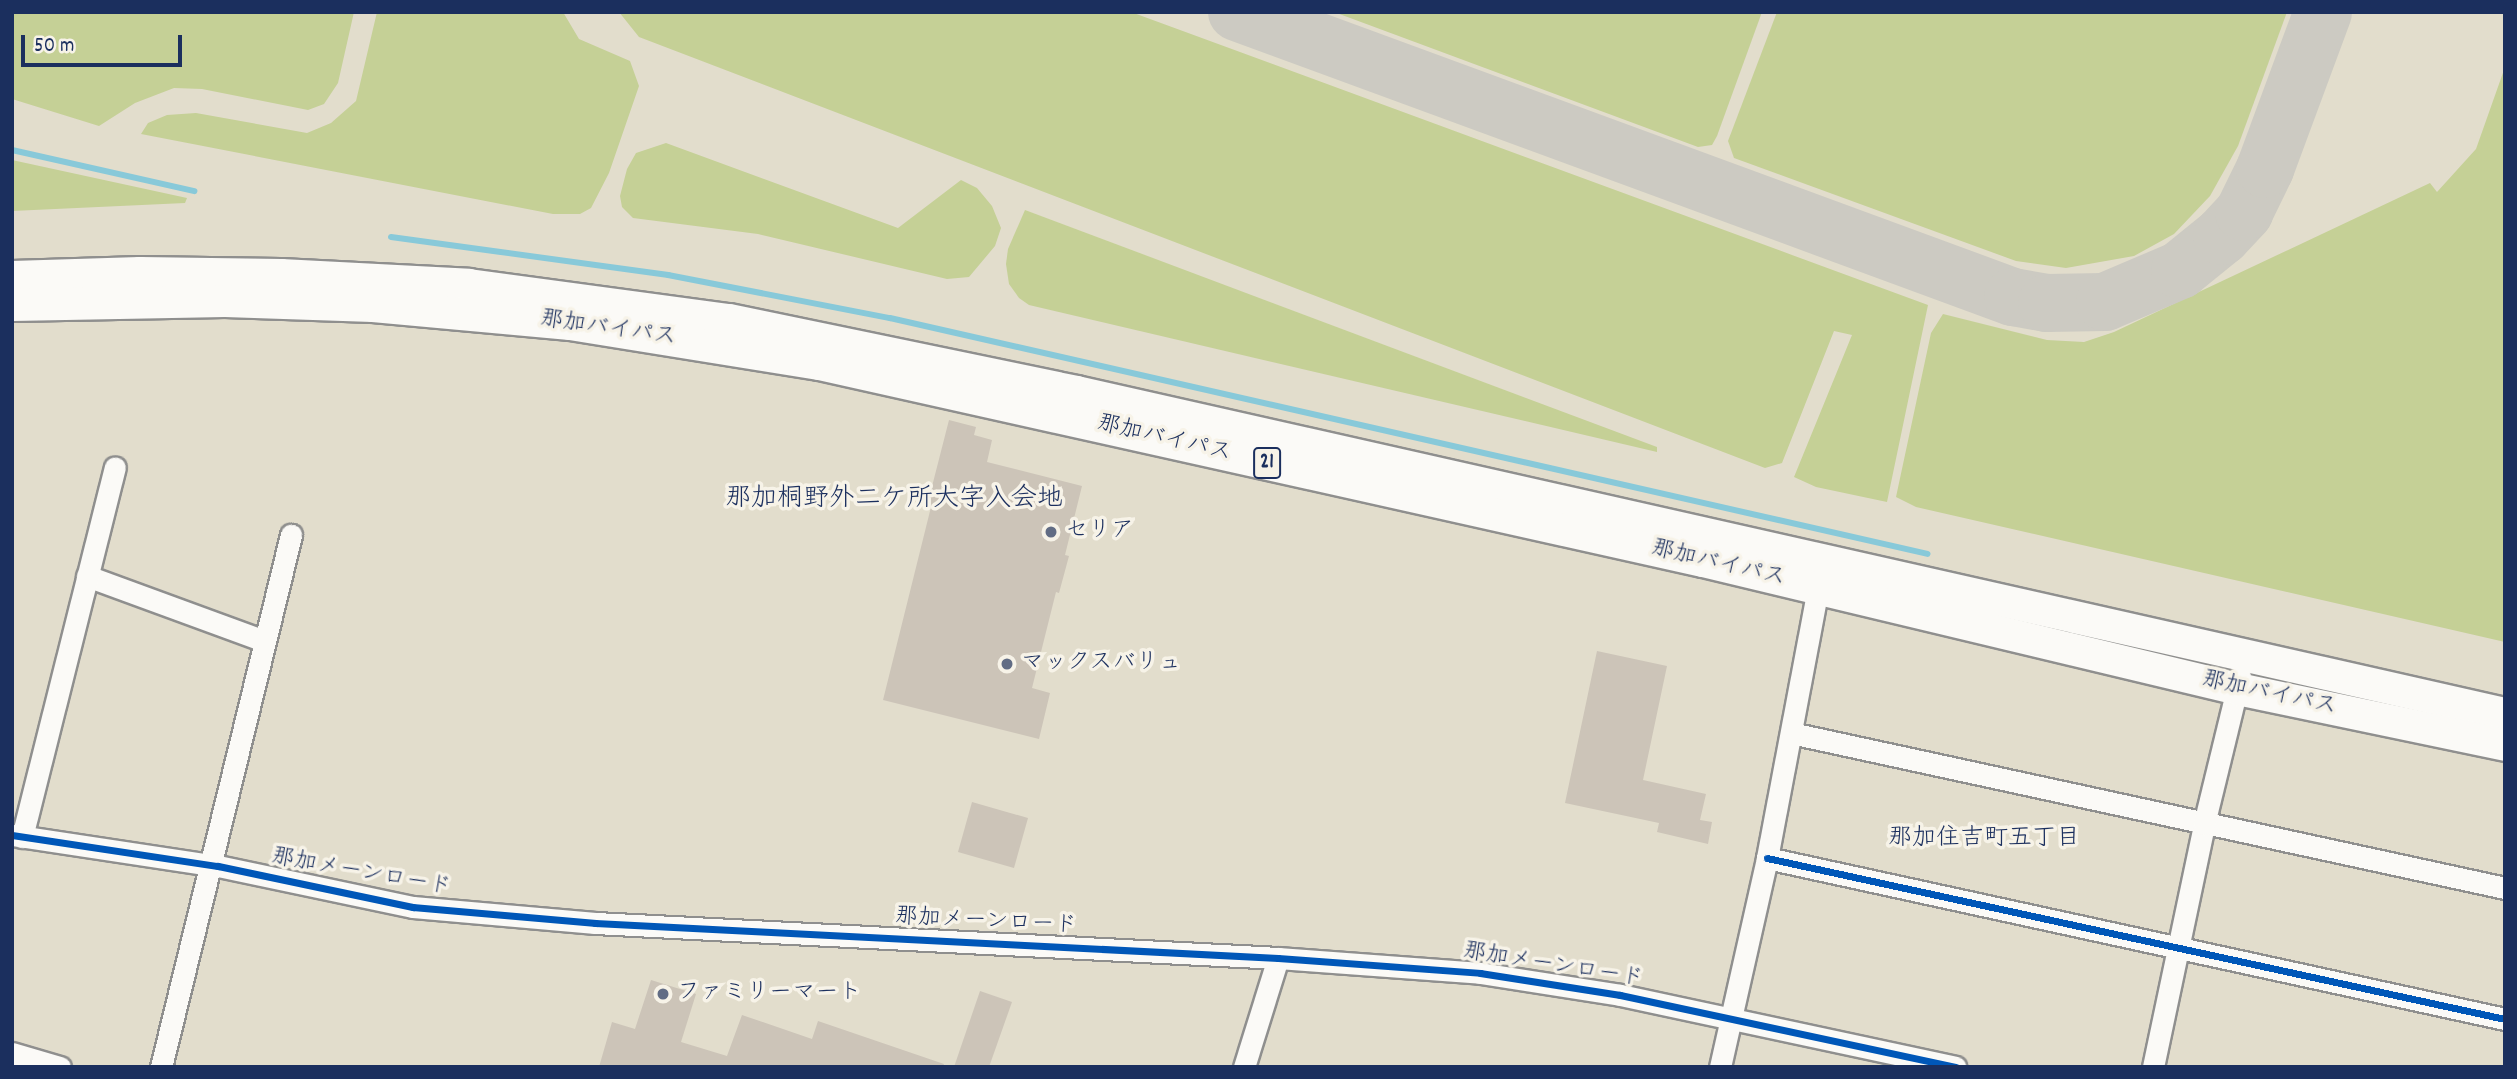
<!DOCTYPE html>
<meta charset="utf-8">
<style>
body{margin:0}
#map{position:relative;width:2517px;height:1079px;overflow:hidden;background:#e2ddcc;font-family:Dekko,"Klee One",sans-serif}
div>[style]{position:absolute}
.green>*{inset:0;background:#c5d096}
.stream>*{height:6px;margin:-3px;padding:0 3px;transform-origin:3px;border-radius:3px;background:#88c9d9}
.taxiway>*{height:58px;margin:-29px;padding:0 29px;transform-origin:29px;border-radius:29px;background:#cccac2}
.building>*{inset:0;background:#ccc4b8}
.roads{filter:drop-shadow(2px 0 #8f8f8e) drop-shadow(-2px 0 #8f8f8e) drop-shadow(0 2px #8f8f8e) drop-shadow(0 -2px #8f8f8e)}
.minor>*{height:21px;margin:-10.5px;padding:0 10.5px;transform-origin:10.5px;border-radius:10.5px;background:#fbfaf7}
.highway>*{height:32px;margin:-16px;padding:0 16px;transform-origin:16px;border-radius:16px;background:#fbfaf7}
.cycleway>*{height:7px;margin:-3.5px;padding:0 3.5px;transform-origin:3.5px;border-radius:3.5px;background:#0057b8}
.dots>*{width:19px;height:19px;translate:-50% -50%;box-sizing:border-box;border:4px solid #f7f3e8;border-radius:50%}
span{translate:-50% -50%;white-space:nowrap;text-align:center;line-height:1.15;-webkit-text-stroke:7px #f7f3e8;paint-order:stroke}
.shield-label span{padding:2px 5px;background:#f7f3e8;border:2px solid;border-radius:5px;-webkit-text-stroke-width:0}
.shield-label{font-size:21px;color:#1b2f5e;font-weight:700}
.street-label{font-size:23px;color:#1b2f5e}
.poi-label{font-size:23px;color:#1b2f5e}
.left{translate:0 -50%;text-align:left}
.neighbourhood-label{font-size:24px;color:#1b2f5e}
.quarter-label{font-size:26px;color:#1b2f5e}
.frame{position:absolute;inset:0;border:14px solid #1b2f5e;pointer-events:none}
.scale{position:absolute;left:21px;top:35px;width:161px;height:32px;box-sizing:border-box;border:4px solid #1b2f5e;border-top:0;padding-left:9px;font-size:21px;line-height:24px;white-space:nowrap;color:#1b2f5e;-webkit-text-stroke:5px #f7f3e8;paint-order:stroke}
</style>
<div id="map">
<div class="green">
<i style="clip-path:polygon(12px 12px,354px 12px,338px 83px,324px 104px,308px 110px,202px 89px,174px 88px,135px 103px,99px 126px,12px 99px)"></i>
<i style="clip-path:polygon(377px 12px,563px 12px,579px 39px,630px 61px,639px 86px,609px 173px,591px 208px,580px 214px,553px 214px,141px 134px,148px 123px,167px 115px,196px 113px,307px 133px,331px 123px,356px 101px)"></i>
<i style="clip-path:polygon(619px 12px,1131px 12px,1928px 305px,1887px 502px,1816px 487px,1794px 477px,1852px 335px,1834px 331px,1782px 463px,1765px 468px,639px 37px)"></i>
<i style="clip-path:polygon(1334px 12px,1762px 12px,1717px 136px,1712px 145px,1698px 147px)"></i>
<i style="clip-path:polygon(1777px 12px,2287px 12px,2238px 146px,2210px 196px,2174px 234px,2134px 256px,2066px 268px,2016px 261px,1734px 158px,1728px 141px)"></i>
<i style="clip-path:polygon(2505px 67px,2505px 642px,1916px 507px,1896px 497px,1931px 333px,1943px 314px,2047px 340px,2084px 342px,2114px 332px,2430px 183px,2437px 192px,2476px 149px)"></i>
<i style="clip-path:polygon(666px 143px,898px 228px,961px 180px,977px 188px,992px 206px,1001px 228px,995px 246px,969px 277px,947px 279px,758px 234px,633px 218px,622px 207px,620px 196px,627px 169px,636px 153px)"></i>
<i style="clip-path:polygon(12px 160px,187px 198px,185px 203px,12px 211px)"></i>
<i style="clip-path:polygon(1025px 210px,1657px 447px,1657px 452px,1029px 305px,1019px 298px,1009px 284px,1006px 264px,1008px 249px)"></i>
</div>
<div class="stream">
<i style="left:12px;top:150px;width:187px;rotate:12.7deg"></i>
<i style="left:391px;top:237px;width:280px;rotate:7.8deg"></i>
<i style="left:668px;top:275px;width:226px;rotate:11deg"></i>
<i style="left:890px;top:318px;width:1064px;rotate:12.81deg"></i>
</div>
<div class="taxiway">
<i style="left:1237px;top:12px;width:827px;rotate:20.17deg"></i>
<i style="left:2013px;top:297px;width:35px;rotate:10deg"></i>
<i style="left:2047px;top:303px;width:58px;rotate:-1deg"></i>
<i style="left:2105px;top:302px;width:82px;rotate:-23.1deg"></i>
<i style="left:2180px;top:270px;width:54px;rotate:-39deg"></i>
<i style="left:2222px;top:236px;width:33px;rotate:-47deg"></i>
<i style="left:2244px;top:212px;width:48px;rotate:-64deg"></i>
<i style="left:2265px;top:169px;width:167px;rotate:-69.7deg"></i>
</div>
<div class="building">
<i style="clip-path:polygon(949px 420px,976px 427px,974px 435px,992px 440px,987px 462px,1082px 486px,1065px 555px,1069px 556px,1059px 593px,1056px 592px,1032px 688px,1050px 693px,1039px 739px,883px 700px,931px 507px,927px 506px)"></i>
<i style="clip-path:polygon(1597px 651px,1667px 666px,1643px 780px,1706px 794px,1700px 820px,1712px 822px,1708px 844px,1657px 832px,1659px 823px,1565px 803px)"></i>
<i style="clip-path:polygon(972px 802px,1028px 818px,1014px 868px,958px 852px)"></i>
<i style="clip-path:polygon(651px 980px,696px 994px,681px 1042px,727px 1056px,742px 1015px,812px 1039px,818px 1021px,944px 1064px,943px 1067px,599px 1067px,612px 1022px,635px 1029px)"></i>
<i style="clip-path:polygon(980px 991px,1012px 1002px,989px 1067px,954px 1067px)"></i>
</div>
<div class="roads">
<div class="minor">
<i style="left:87px;top:576px;width:189px;rotate:20.1deg"></i>
<i style="left:1791px;top:733px;width:731px;rotate:12.25deg"></i>
<i style="left:12px;top:835px;width:208px;rotate:8.6deg"></i>
<i style="left:218px;top:866px;width:199px;rotate:11.9deg"></i>
<i style="left:413px;top:907px;width:183px;rotate:5deg"></i>
<i style="left:595px;top:923px;width:684px;rotate:2.93deg"></i>
<i style="left:1278px;top:958px;width:203px;rotate:4.2deg"></i>
<i style="left:1480px;top:973px;width:142px;rotate:8.9deg"></i>
<i style="left:1620px;top:995px;width:343px;rotate:12.1deg"></i>
<i style="left:22px;top:837px;width:381px;rotate:-75.9deg"></i>
<i style="left:1767px;top:858px;width:755px;rotate:12.31deg"></i>
<i style="left:12px;top:1053px;width:50px;rotate:16.3deg"></i>
<i style="left:161px;top:1067px;width:548px;rotate:-76.27deg"></i>
<i style="left:1244px;top:1067px;width:114px;rotate:-72.7deg"></i>
<i style="left:1720px;top:1067px;width:214px;rotate:-77.3deg"></i>
<i style="left:1767px;top:858px;width:276px;rotate:-79.3deg"></i>
<i style="left:2153px;top:1067px;width:248px;rotate:-78.1deg"></i>
<i style="left:2204px;top:824px;width:152px;rotate:-76.3deg"></i>
</div>
<div class="highway">
<i style="left:12px;top:277px;width:128px;rotate:-1.8deg"></i>
<i style="left:140px;top:273px;width:141px;rotate:0.8deg"></i>
<i style="left:281px;top:275px;width:188px;rotate:3deg"></i>
<i style="left:469px;top:285px;width:262px;rotate:7.7deg"></i>
<i style="left:729px;top:320px;width:355px;rotate:11.7deg"></i>
<i style="left:1077px;top:392px;width:1464px;rotate:12.71deg"></i>
<i style="left:12px;top:305px;width:213px;rotate:-1.1deg"></i>
<i style="left:225px;top:301px;width:148px;rotate:1.9deg"></i>
<i style="left:373px;top:306px;width:198px;rotate:5.2deg"></i>
<i style="left:570px;top:324px;width:252px;rotate:9.1deg"></i>
<i style="left:819px;top:364px;width:906px;rotate:12.56deg"></i>
<i style="left:1703px;top:561px;width:550px;rotate:13.46deg"></i>
<i style="left:2238px;top:689px;width:273px;rotate:11.8deg"></i>
</div>
</div>
<div class="cycleway">
<i style="left:12px;top:835px;width:208px;rotate:8.6deg"></i>
<i style="left:218px;top:866px;width:199px;rotate:11.9deg"></i>
<i style="left:413px;top:907px;width:183px;rotate:5deg"></i>
<i style="left:595px;top:923px;width:684px;rotate:2.93deg"></i>
<i style="left:1278px;top:958px;width:203px;rotate:4.2deg"></i>
<i style="left:1480px;top:973px;width:142px;rotate:8.9deg"></i>
<i style="left:1620px;top:995px;width:343px;rotate:12.1deg"></i>
<i style="left:1767px;top:858px;width:755px;rotate:12.31deg"></i>
</div>
<div class="dots">
<i style="left:1051px;top:532px;background:#616c84"></i>
<i style="left:1007px;top:664px;background:#616c84"></i>
<i style="left:663px;top:994px;background:#616c84"></i>
</div>
<div class="shield-label">
<span style="left:1267px;top:463px">21</span>
</div>
<div class="street-label">
<span style="left:608px;top:330px;rotate:8deg">那加バイパス</span>
<span style="left:1164px;top:440px;rotate:13deg">那加バイパス</span>
<span style="left:1718px;top:565px;rotate:13deg">那加バイパス</span>
<span style="left:2269px;top:695px;rotate:12deg">那加バイパス</span>
<span style="left:361px;top:874px;rotate:10deg">那加メーンロード</span>
<span style="left:986px;top:923px;rotate:3deg">那加メーンロード</span>
<span style="left:1553px;top:967px;rotate:9deg">那加メーンロード</span>
</div>
<div class="poi-label">
<span class="left" style="left:1065px;top:532px">セリア</span>
<span class="left" style="left:1021px;top:664px">マックスバリュ</span>
<span class="left" style="left:677px;top:994px">ファミリーマート</span>
</div>
<div class="neighbourhood-label">
<span style="left:1984px;top:840px">那加住吉町五丁目</span>
</div>
<div class="quarter-label">
<span style="left:894px;top:500px">那加桐野外二ケ所大字入会地</span>
</div>
<div class="frame"></div>
<div class="scale">50 m</div>
</div>
